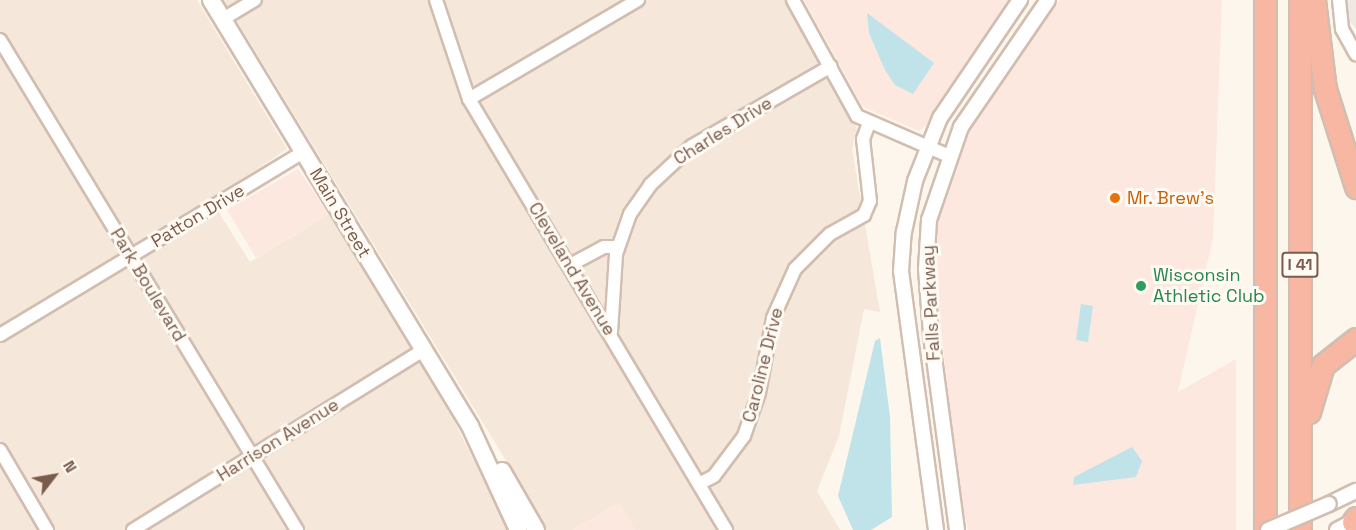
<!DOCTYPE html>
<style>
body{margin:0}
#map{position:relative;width:1356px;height:530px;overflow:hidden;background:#fdf6ec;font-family:"Space Grotesk",sans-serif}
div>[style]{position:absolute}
.residential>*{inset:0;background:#f5e8da}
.commercial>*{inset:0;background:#fde8e0}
.industrial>*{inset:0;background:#efe9e4}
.water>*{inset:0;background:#bfe3e8}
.roads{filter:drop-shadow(2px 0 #d1beb0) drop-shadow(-2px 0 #d1beb0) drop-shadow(0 2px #d1beb0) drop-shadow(0 -2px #d1beb0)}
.minor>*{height:12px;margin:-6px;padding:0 6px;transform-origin:6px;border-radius:6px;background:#fff}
.tertiary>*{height:14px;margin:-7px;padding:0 7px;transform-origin:7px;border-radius:7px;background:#fff}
.secondary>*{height:16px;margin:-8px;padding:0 8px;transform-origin:8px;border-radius:8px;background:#fff}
.motorway>*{height:21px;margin:-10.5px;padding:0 10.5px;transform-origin:10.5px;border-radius:10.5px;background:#f7b7a3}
.bridges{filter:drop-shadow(2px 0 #d1beb0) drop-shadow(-2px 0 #d1beb0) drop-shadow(0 2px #d1beb0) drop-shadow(0 -2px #d1beb0)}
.tertiary-bridge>*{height:14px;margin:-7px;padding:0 7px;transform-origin:7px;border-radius:7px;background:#fff}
.dots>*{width:16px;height:16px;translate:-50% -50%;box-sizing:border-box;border:3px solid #fffaf3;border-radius:50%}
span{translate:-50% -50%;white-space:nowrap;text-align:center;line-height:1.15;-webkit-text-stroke:6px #fffaf3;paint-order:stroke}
.shield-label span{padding:2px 4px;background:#fffaf3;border:2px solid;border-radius:4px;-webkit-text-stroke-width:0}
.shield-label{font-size:16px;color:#7a5c4d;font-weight:700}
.street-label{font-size:18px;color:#7a5c4d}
.food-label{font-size:18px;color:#c56008}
.left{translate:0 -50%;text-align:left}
.leisure-label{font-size:18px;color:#27864d}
.north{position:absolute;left:24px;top:446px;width:60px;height:60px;-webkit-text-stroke:4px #fffaf3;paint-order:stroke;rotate:59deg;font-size:16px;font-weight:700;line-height:24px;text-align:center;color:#7a5c4d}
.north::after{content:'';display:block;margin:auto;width:21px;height:27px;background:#7a5c4d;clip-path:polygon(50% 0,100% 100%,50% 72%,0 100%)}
</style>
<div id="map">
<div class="residential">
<i style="clip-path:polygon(0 0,197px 0,287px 149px,211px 200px,250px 262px,329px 214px,452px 417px,509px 530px,0 530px)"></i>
<i style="clip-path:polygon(224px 0,787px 0,857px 128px,852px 149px,880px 312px,864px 309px,839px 436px,817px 491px,840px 530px,635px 530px,618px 503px,573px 530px,544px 530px,513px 472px)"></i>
</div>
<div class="commercial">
<i style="clip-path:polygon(804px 0,1012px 0,966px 62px,929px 123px,919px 131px,863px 107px)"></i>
<i style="clip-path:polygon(1060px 0,1222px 0,1213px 238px,1178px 392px,1236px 359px,1236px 530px,968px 530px,958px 486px,936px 281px,938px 221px,949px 178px,980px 110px)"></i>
<i style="clip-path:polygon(298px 169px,329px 214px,256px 258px,227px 210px)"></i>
<i style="clip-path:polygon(618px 503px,635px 530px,573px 530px)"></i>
</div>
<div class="industrial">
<i style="clip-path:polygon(1347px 0,1356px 0,1356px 29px,1348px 19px)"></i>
</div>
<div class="water">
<i style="clip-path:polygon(867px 13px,934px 63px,913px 94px,895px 85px,885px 70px,869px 33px)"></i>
<i style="clip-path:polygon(1081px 304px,1093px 306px,1088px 342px,1076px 340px)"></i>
<i style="clip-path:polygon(880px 338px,890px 417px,892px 517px,871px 530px,853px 530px,838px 496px,875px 341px)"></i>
<i style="clip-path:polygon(1132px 447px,1142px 461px,1136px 477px,1073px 485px,1074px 477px)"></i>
</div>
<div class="roads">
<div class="minor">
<i style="left:436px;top:0;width:104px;rotate:71.6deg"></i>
<i style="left:469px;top:99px;width:502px;rotate:59.19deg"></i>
<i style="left:793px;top:0;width:132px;rotate:61.1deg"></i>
<i style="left:857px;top:116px;width:100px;rotate:23.5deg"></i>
<i style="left:1339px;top:0;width:29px;rotate:84deg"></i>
<i style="left:1342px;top:29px;width:29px;rotate:61deg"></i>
<i style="left:223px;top:19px;width:37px;rotate:-31deg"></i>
<i style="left:0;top:40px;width:573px;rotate:58.78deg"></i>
<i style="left:469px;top:99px;width:196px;rotate:-30.4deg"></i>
<i style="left:570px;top:265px;width:38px;rotate:-28deg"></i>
<i style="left:604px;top:247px;width:14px"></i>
<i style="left:611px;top:332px;width:78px;rotate:-86.3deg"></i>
<i style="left:616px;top:254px;width:42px;rotate:-70.7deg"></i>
<i style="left:630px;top:214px;width:35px;rotate:-55deg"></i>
<i style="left:650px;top:185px;width:57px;rotate:-42.9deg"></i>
<i style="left:692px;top:146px;width:160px;rotate:-29.9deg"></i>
<i style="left:0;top:335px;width:354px;rotate:-31.1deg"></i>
<i style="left:0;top:450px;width:93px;rotate:59.6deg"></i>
<i style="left:699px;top:484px;width:17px;rotate:-28deg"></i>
<i style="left:714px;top:476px;width:50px;rotate:-53.1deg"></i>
<i style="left:744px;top:436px;width:46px;rotate:-70.8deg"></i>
<i style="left:759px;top:393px;width:76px;rotate:-79.4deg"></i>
<i style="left:773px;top:318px;width:54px;rotate:-65.8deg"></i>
<i style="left:795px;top:269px;width:49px;rotate:-45deg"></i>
<i style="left:830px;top:234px;width:39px;rotate:-29deg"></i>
<i style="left:864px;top:215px;width:15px;rotate:-67deg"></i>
<i style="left:870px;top:201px;width:62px;rotate:-96.4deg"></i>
<i style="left:863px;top:139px;width:17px;rotate:-69deg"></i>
<i style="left:133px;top:530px;width:341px;rotate:-31.8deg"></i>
</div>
<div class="tertiary">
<i style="left:1329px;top:504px;width:30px;rotate:-26deg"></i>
<i style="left:936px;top:530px;width:261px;rotate:-97.7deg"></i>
<i style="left:901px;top:271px;width:39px;rotate:-86deg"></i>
<i style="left:904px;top:232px;width:52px;rotate:-77.8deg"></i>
<i style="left:915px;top:181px;width:68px;rotate:-68.4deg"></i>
<i style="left:940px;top:118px;width:143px;rotate:-55.9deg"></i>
<i style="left:957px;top:530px;width:198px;rotate:-97.6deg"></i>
<i style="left:931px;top:334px;width:65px;rotate:-94.4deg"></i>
<i style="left:926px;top:269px;width:49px;rotate:-86.5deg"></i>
<i style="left:929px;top:220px;width:98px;rotate:-71deg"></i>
<i style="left:961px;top:127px;width:154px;rotate:-55.6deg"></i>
<i style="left:1337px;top:530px;width:21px;rotate:-28deg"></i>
</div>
<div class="secondary">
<i style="left:211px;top:0;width:499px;rotate:58.7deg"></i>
<i style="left:470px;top:426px;width:115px;rotate:65.2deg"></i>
<i style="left:502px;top:471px;width:68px;rotate:60deg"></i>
</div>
<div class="motorway">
<i style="left:1265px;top:0;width:530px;rotate:90deg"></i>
<i style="left:1314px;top:0;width:90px;rotate:83deg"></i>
<i style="left:1325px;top:89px;width:103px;rotate:72.4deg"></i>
<i style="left:1309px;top:412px;width:49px;rotate:-73.4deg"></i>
<i style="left:1323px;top:365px;width:42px;rotate:-38.2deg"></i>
<i style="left:1353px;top:522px;width:5px;rotate:-53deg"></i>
<i style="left:1300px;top:530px;width:530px;rotate:-90deg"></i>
</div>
</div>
<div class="bridges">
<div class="tertiary-bridge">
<i style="left:1268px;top:530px;width:66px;rotate:-23.1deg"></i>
</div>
</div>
<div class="dots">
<i style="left:1115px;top:198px;background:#e8710a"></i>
<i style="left:1141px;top:286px;background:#2e9e5b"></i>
</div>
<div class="shield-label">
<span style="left:1300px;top:265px">I 41</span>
</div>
<div class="street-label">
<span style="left:723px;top:131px;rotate:-32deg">Charles Drive</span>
<span style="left:340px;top:213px;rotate:59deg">Main Street</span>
<span style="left:198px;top:216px;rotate:-31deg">Patton Drive</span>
<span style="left:572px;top:269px;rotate:59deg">Cleveland Avenue</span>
<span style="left:148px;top:285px;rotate:59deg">Park Boulevard</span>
<span style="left:931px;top:303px;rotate:-93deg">Falls Parkway</span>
<span style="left:763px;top:365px;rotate:-76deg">Caroline Drive</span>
<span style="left:278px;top:440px;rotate:-32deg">Harrison Avenue</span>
</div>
<div class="food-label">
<span class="left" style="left:1127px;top:198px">Mr. Brew's</span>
</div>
<div class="leisure-label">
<span class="left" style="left:1153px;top:286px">Wisconsin<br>Athletic Club</span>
</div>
<div class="north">N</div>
</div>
